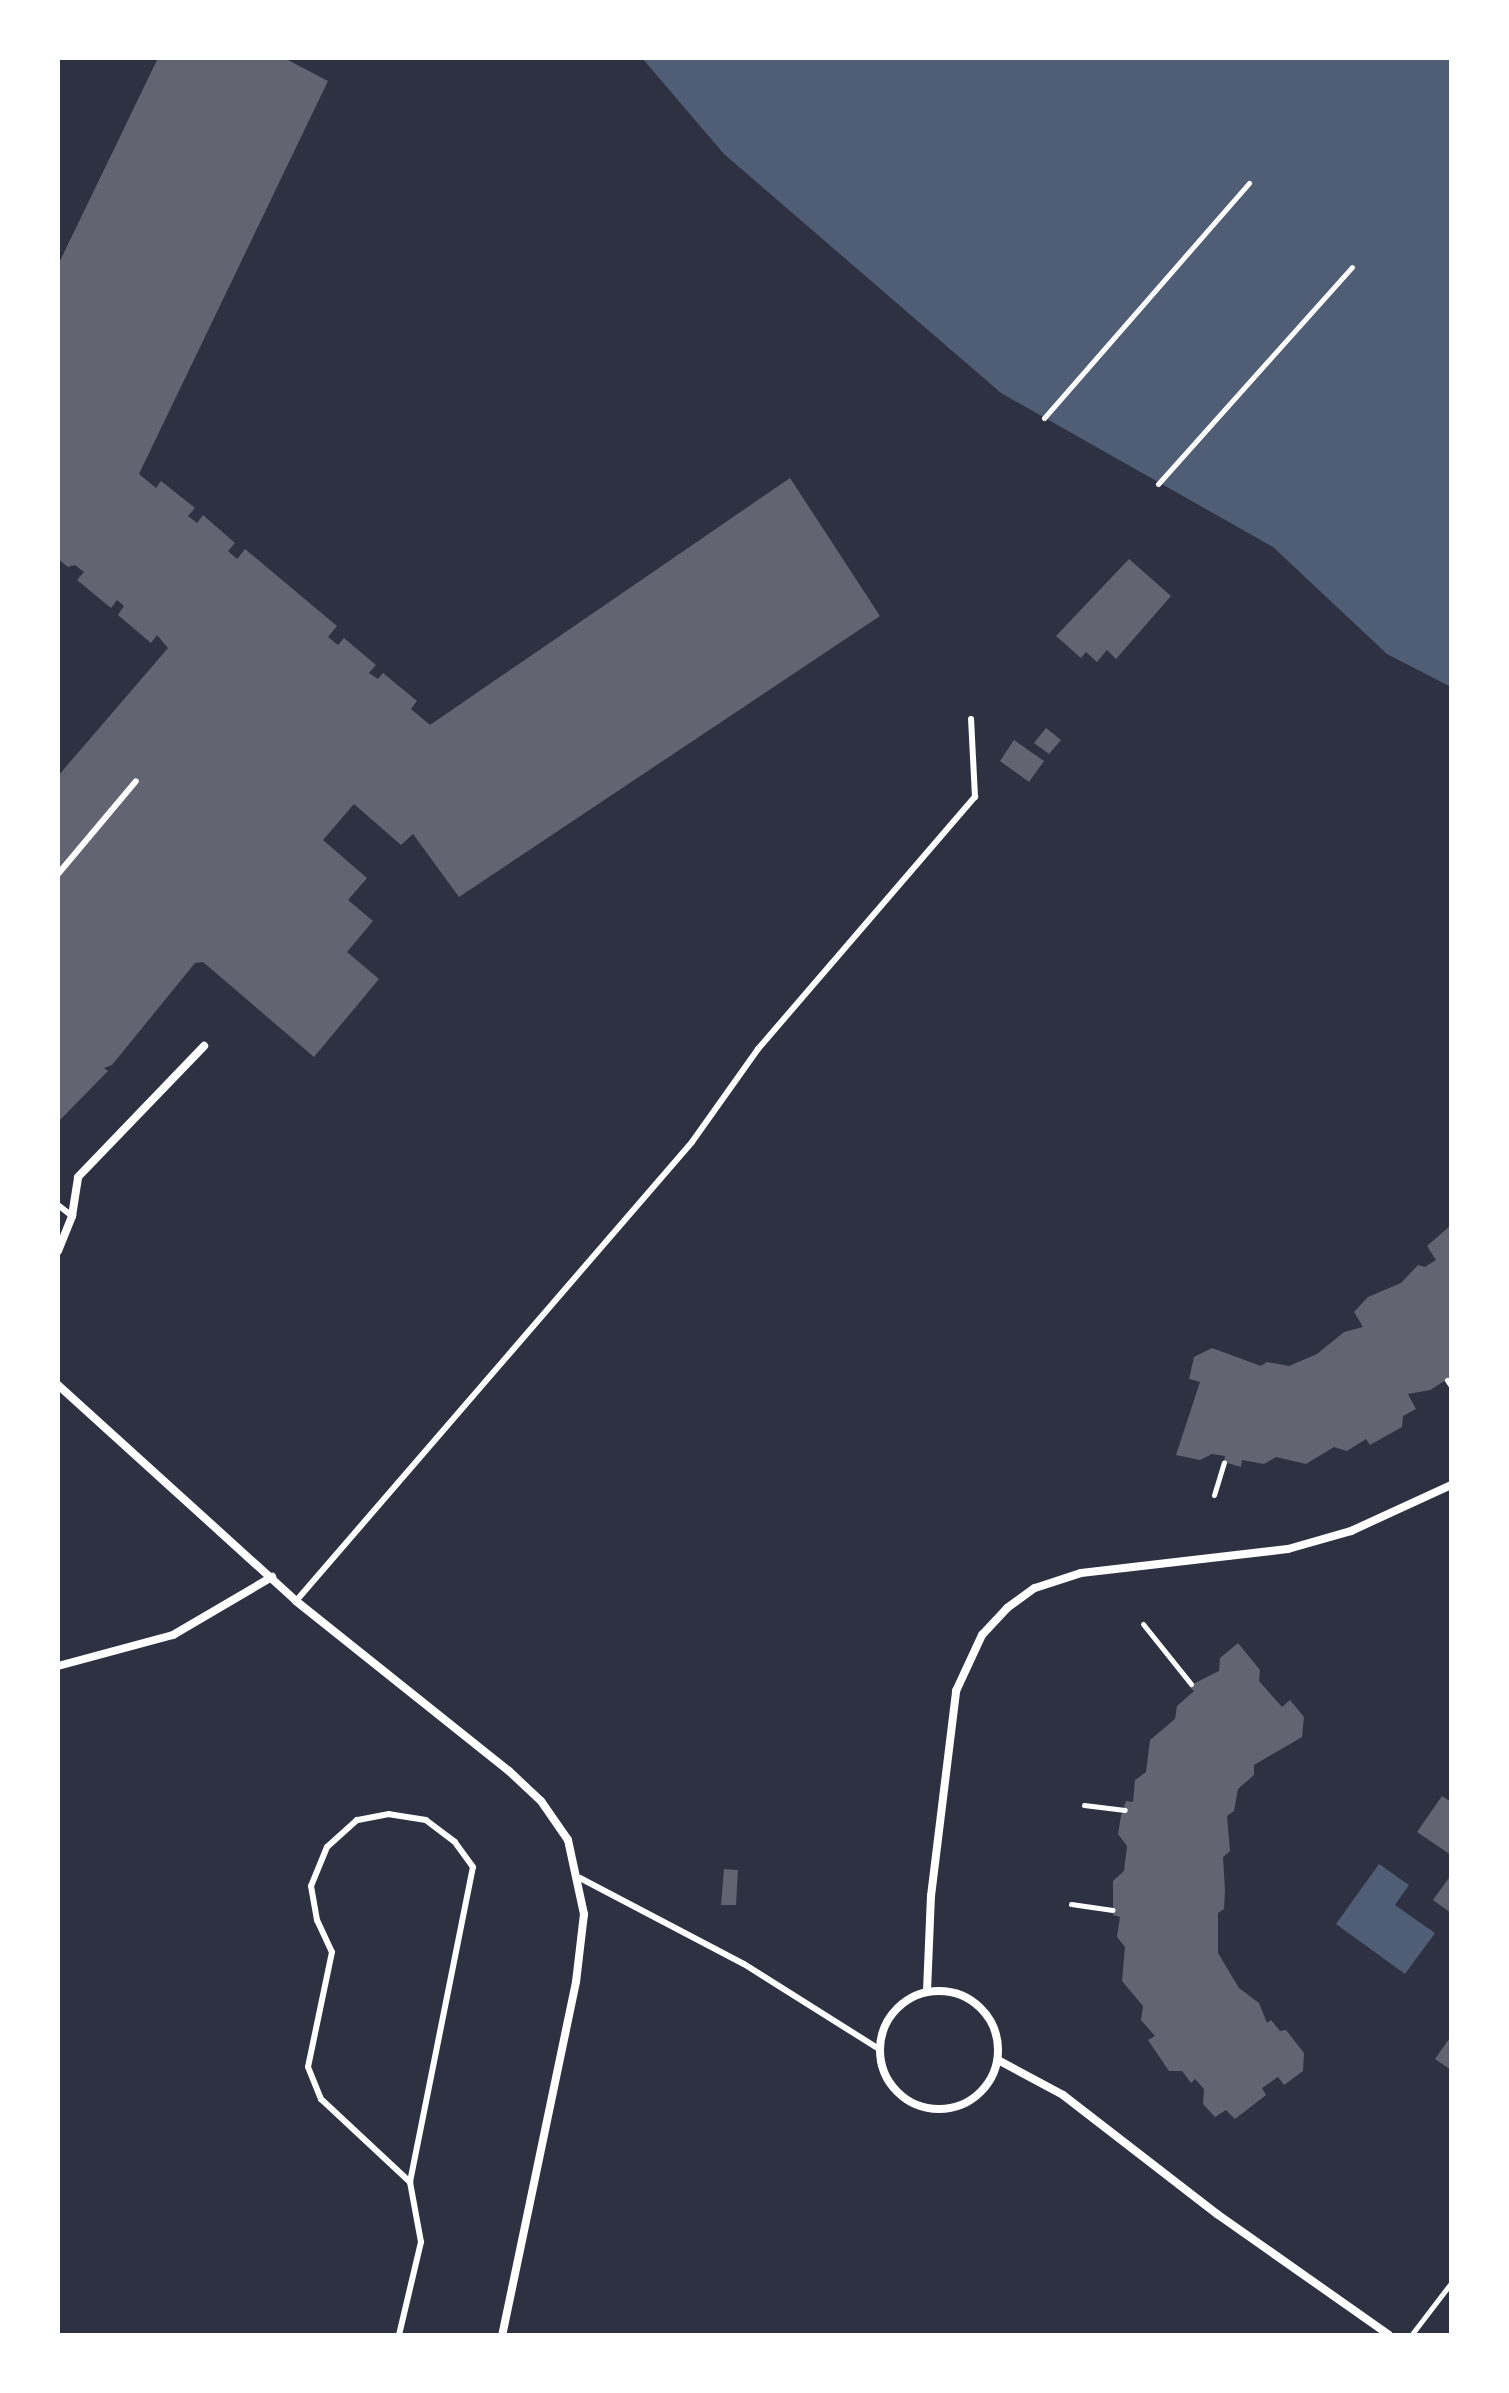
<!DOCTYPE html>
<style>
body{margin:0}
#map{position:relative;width:1509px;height:2393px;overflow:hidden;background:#2d3142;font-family:"Fira Sans",sans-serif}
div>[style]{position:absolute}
.water>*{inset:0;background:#4f5d75}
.building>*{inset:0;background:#626471}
.path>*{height:5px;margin:-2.5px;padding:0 2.5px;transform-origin:2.5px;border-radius:2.5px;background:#fff}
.service>*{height:6px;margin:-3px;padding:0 3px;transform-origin:3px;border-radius:3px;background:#fff}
.minor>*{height:8px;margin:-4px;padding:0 4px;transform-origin:4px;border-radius:4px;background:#fff}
.minor>.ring{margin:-4px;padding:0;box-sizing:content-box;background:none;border:8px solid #fff;border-radius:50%}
span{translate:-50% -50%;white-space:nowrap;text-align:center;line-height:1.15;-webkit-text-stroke:8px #fff;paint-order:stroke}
.frame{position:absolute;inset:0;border:60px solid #fff;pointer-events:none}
</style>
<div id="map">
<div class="water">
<i style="clip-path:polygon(642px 58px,1451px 58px,1451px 687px,1387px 654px,1273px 547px,1001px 393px,724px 154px)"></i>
<i style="clip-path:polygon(1379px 1864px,1409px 1885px,1395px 1905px,1435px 1933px,1405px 1974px,1336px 1924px)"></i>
</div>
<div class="building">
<i style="clip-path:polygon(158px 58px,284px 58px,328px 81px,139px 474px,156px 488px,161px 481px,195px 508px,188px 516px,197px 523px,203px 515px,235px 543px,228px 551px,237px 559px,245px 549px,337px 626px,328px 637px,338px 645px,344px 638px,376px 665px,369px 673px,378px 679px,383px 673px,417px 701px,411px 709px,430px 725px,790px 478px,880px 616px,459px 897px,413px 834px,401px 845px,354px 804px,323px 840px,367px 878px,348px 900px,373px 921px,347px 952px,379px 979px,314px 1057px,203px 962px,195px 963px,112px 1065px,104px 1068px,108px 1071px,58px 1122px,58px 776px,168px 648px,157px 635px,151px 643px,118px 615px,124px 606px,117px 600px,111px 608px,77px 580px,84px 572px,75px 565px,68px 567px,58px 559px,58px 265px)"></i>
<i style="clip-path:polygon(1129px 559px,1171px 596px,1116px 659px,1107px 650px,1097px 662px,1086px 652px,1081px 658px,1056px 636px)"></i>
<i style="clip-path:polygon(1046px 728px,1061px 740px,1049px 754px,1034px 743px)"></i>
<i style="clip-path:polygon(1014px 740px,1044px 761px,1029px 782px,1000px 761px)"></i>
<i style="clip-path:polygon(1451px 1225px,1451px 1377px,1430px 1390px,1408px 1394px,1416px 1409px,1403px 1416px,1402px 1427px,1370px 1445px,1366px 1439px,1347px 1451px,1334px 1447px,1306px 1464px,1276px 1457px,1264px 1464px,1242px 1460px,1241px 1467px,1224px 1462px,1225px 1456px,1212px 1454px,1200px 1460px,1176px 1455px,1200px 1382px,1189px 1379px,1194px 1357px,1212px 1348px,1261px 1366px,1267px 1362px,1289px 1366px,1317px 1354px,1344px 1332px,1363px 1327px,1354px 1312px,1368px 1297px,1401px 1283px,1418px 1265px,1425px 1267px,1436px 1260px,1427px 1246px)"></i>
<i style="clip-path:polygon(1238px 1643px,1260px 1670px,1259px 1681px,1282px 1707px,1290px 1700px,1304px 1717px,1302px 1737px,1254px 1765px,1254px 1775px,1238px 1789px,1234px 1811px,1227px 1816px,1230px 1851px,1223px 1857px,1225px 1890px,1224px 1909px,1218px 1913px,1218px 1953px,1239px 1988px,1259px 2003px,1267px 2023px,1271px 2020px,1280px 2031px,1286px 2030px,1304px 2053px,1303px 2071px,1284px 2085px,1278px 2077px,1262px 2088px,1266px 2095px,1235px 2119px,1226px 2110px,1215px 2117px,1203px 2104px,1204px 2089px,1195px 2079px,1191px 2083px,1182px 2071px,1169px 2071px,1148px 2040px,1155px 2036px,1141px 2020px,1143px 2006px,1122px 1981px,1125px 1947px,1117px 1937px,1120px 1917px,1113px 1915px,1113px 1881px,1124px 1871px,1127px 1846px,1118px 1834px,1121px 1816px,1126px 1801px,1133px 1802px,1135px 1780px,1146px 1772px,1150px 1740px,1175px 1719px,1177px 1706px,1194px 1691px,1189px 1686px,1219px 1671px,1220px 1658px)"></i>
<i style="clip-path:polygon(1442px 1796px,1451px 1802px,1451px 1855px,1417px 1832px)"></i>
<i style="clip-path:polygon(724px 1869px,738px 1870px,736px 1905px,721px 1905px)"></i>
<i style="clip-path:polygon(1451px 1875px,1451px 1913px,1433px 1900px)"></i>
<i style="clip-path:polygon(1449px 2039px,1451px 2040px,1451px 2070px,1435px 2059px)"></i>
</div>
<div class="path">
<i style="left:1044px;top:418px;width:312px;rotate:-48.9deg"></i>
<i style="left:1158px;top:484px;width:291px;rotate:-48.2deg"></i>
<i style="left:1447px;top:1380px;width:7px;rotate:56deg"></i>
<i style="left:1214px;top:1495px;width:34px;rotate:-73deg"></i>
<i style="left:1143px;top:1624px;width:77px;rotate:51.3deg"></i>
<i style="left:1084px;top:1805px;width:41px;rotate:7deg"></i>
<i style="left:1071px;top:1904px;width:42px;rotate:8.1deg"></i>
<i style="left:1412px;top:2334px;width:64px;rotate:-52.6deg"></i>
</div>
<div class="service">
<i style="left:58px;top:874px;width:121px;rotate:-50deg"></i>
<i style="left:58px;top:1205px;width:18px;rotate:38deg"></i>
<i style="left:296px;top:1601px;width:606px;rotate:-49.21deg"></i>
<i style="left:692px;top:1142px;width:114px;rotate:-54.6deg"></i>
<i style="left:758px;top:1049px;width:333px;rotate:-49.3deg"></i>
<i style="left:975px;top:797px;width:78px;rotate:-92.9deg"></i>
<i style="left:580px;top:1878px;width:185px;rotate:27.7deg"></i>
<i style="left:744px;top:1964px;width:160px;rotate:32.2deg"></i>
<i style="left:399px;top:2335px;width:96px;rotate:-76.7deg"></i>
<i style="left:421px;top:2242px;width:61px;rotate:-100.4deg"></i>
<i style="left:410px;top:2182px;width:321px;rotate:-78.7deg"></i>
<i style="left:473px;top:1867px;width:31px;rotate:-126deg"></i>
<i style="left:455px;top:1842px;width:36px;rotate:-143deg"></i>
<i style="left:426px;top:1820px;width:37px;rotate:-171deg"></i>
<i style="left:389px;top:1814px;width:33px;rotate:169deg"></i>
<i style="left:357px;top:1820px;width:40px;rotate:138deg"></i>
<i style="left:327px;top:1847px;width:42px;rotate:112.3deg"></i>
<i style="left:311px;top:1886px;width:35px;rotate:80deg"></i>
<i style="left:317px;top:1920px;width:35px;rotate:65deg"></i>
<i style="left:332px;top:1952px;width:117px;rotate:101.8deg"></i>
<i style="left:308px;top:2067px;width:35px;rotate:68deg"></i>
<i style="left:321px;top:2099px;width:122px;rotate:43deg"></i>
</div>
<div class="minor">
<i style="left:58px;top:1251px;width:38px;rotate:-68deg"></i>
<i style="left:72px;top:1216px;width:39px;rotate:-81deg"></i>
<i style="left:78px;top:1177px;width:182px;rotate:-46.1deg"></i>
<i style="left:58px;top:1385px;width:321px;rotate:42.2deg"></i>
<i style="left:296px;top:1601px;width:273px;rotate:38.6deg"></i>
<i style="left:509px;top:1771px;width:44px;rotate:43.2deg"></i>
<i style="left:541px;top:1801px;width:47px;rotate:55.3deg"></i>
<i style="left:568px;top:1840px;width:76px;rotate:77.8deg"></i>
<i style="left:584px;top:1914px;width:68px;rotate:96.7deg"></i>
<i style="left:576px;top:1982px;width:361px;rotate:101.8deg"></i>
<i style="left:58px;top:1666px;width:119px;rotate:-15.1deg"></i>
<i style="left:173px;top:1635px;width:115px;rotate:-30.4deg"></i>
<i class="ring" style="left:880px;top:1991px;width:110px;height:110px"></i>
<i style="left:927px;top:1991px;width:95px;rotate:-87.6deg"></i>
<i style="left:931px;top:1896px;width:207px;rotate:-83deg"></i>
<i style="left:956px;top:1691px;width:62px;rotate:-65.1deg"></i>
<i style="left:982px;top:1635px;width:37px;rotate:-47deg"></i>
<i style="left:1007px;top:1608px;width:34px;rotate:-36deg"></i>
<i style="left:1035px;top:1588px;width:48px;rotate:-18.1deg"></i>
<i style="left:1081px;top:1573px;width:208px;rotate:-6.6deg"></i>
<i style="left:1288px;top:1549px;width:66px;rotate:-15.9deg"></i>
<i style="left:1351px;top:1531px;width:110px;rotate:-24.7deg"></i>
<i style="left:998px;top:2060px;width:74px;rotate:28.3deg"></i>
<i style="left:1063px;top:2095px;width:195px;rotate:37.7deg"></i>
<i style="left:1217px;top:2214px;width:210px;rotate:35.1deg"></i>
</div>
<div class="frame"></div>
</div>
